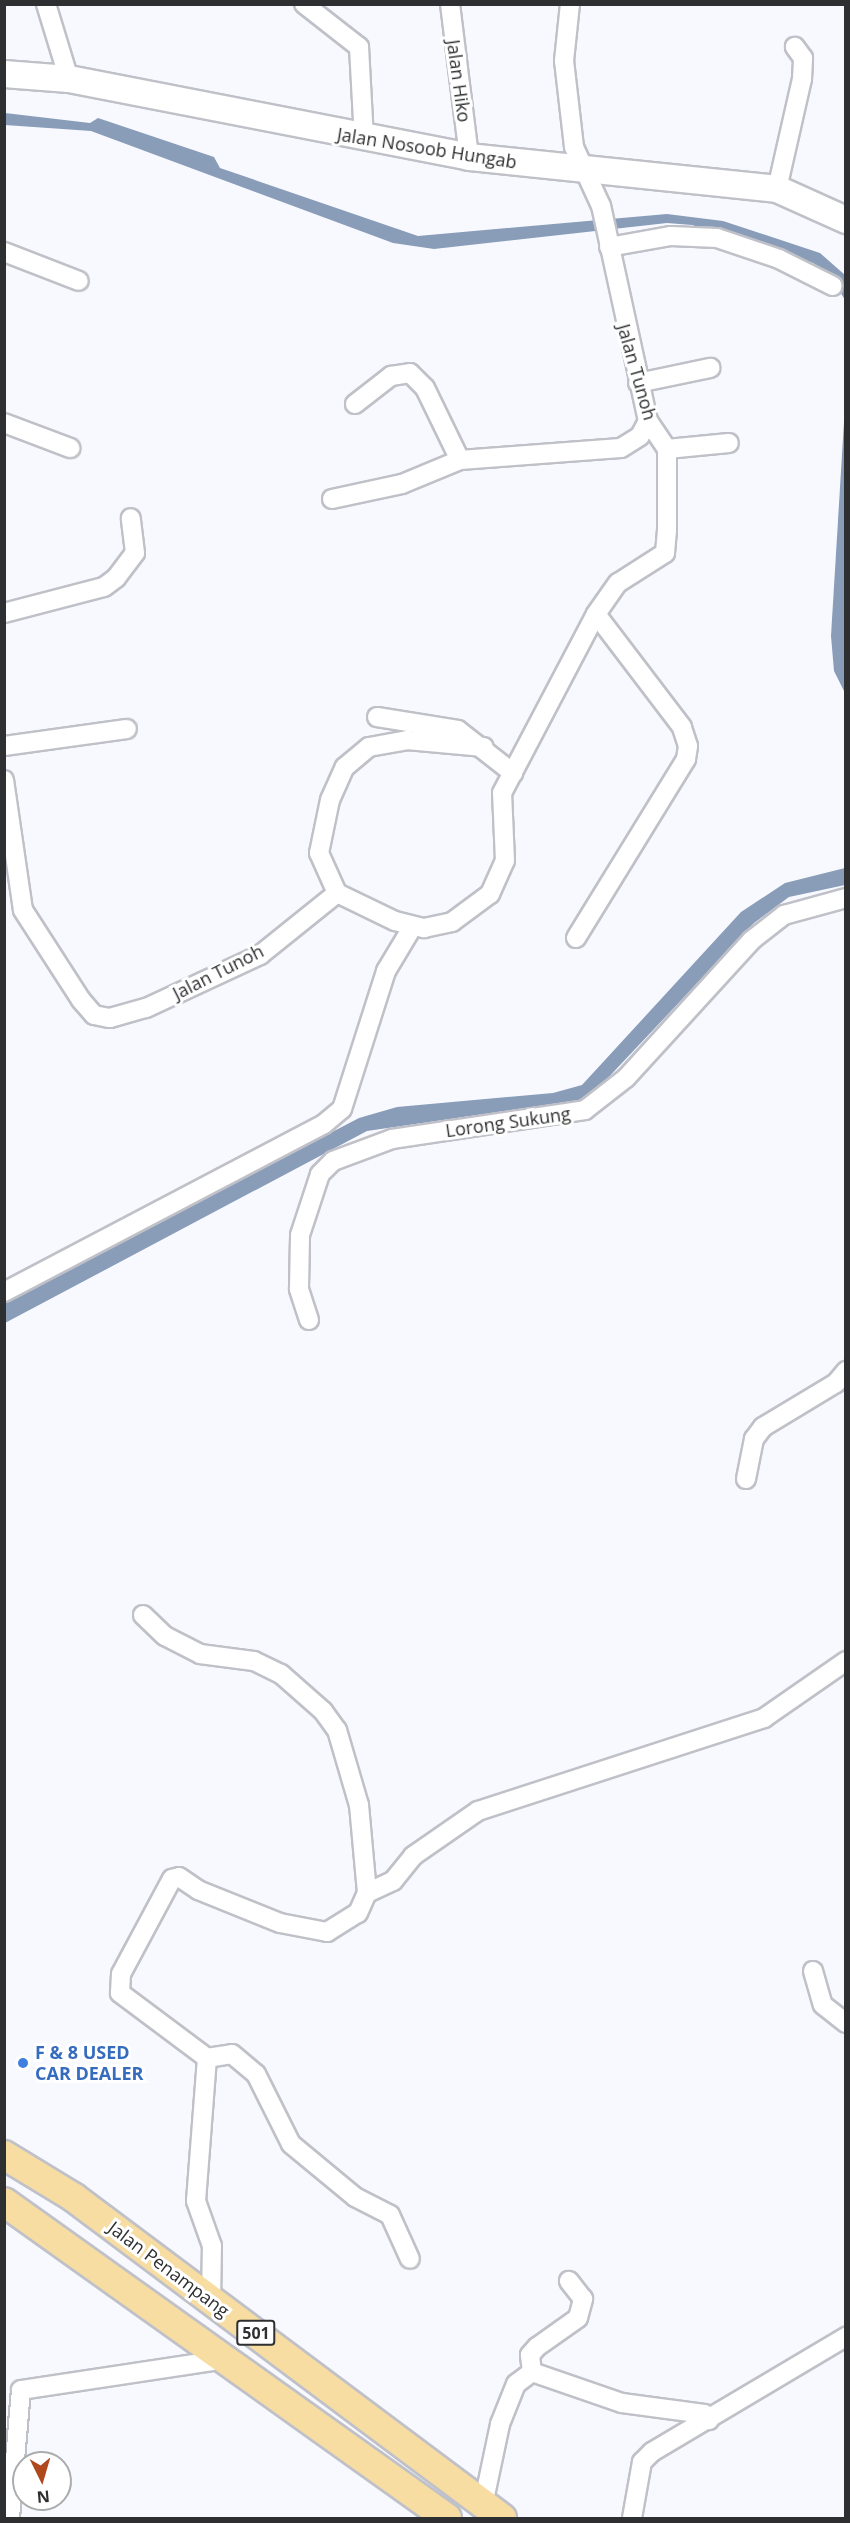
<!DOCTYPE html>
<style>
body{margin:0}
#map{position:relative;width:850px;height:2523px;overflow:hidden;background:#f8f9ff;font-family:"Open Sans",sans-serif}
div>[style]{position:absolute}
.water>*{inset:0;background:#899db9}
.roads{filter:drop-shadow(2px 0 #c0c1c8) drop-shadow(-2px 0 #c0c1c8) drop-shadow(0 2px #c0c1c8) drop-shadow(0 -2px #c0c1c8)}
.minor>*{height:18px;margin:-9px;padding:0 9px;transform-origin:9px;border-radius:9px;background:#fff}
.secondary>*{height:26px;margin:-13px;padding:0 13px;transform-origin:13px;border-radius:13px;background:#fff}
.primary>*{height:28px;margin:-14px;padding:0 14px;transform-origin:14px;border-radius:14px;background:#f7dda2}
.dots>*{width:16px;height:16px;translate:-50% -50%;box-sizing:border-box;border:3px solid #fff;border-radius:50%}
span{translate:-50% -50%;white-space:nowrap;text-align:center;line-height:1.15;-webkit-text-stroke:6px #fff;paint-order:stroke}
.shield-label span{padding:2px 4px;background:#fff;border:2px solid;border-radius:4px;-webkit-text-stroke-width:0}
.shield-label{font-size:16px;color:#2e2f31;font-weight:700}
.street-label{font-size:18px;color:#2e2f31}
.shop-label{font-size:18px;color:#366cbe;font-weight:700}
.left{translate:0 -50%;text-align:left}
.frame{position:absolute;inset:0;border:6px solid #2e2f31;pointer-events:none}
.north{position:absolute;left:12px;top:2451px;width:60px;height:60px;box-sizing:border-box;background:#fff;border:2px solid #abacad;border-radius:50%;rotate:175deg;font-size:16px;font-weight:700;line-height:24px;text-align:center;color:#2e2f31}
.north::after{content:'';display:block;margin:auto;width:21px;height:27px;background:#af491d;clip-path:polygon(50% 0,100% 100%,50% 72%,0 100%)}
</style>
<div id="map">
<div class="water">
<i style="clip-path:polygon(5px 113px,90px 123px,98px 118px,214px 157px,220px 168px,418px 236px,667px 214px,723px 221px,820px 253px,845px 275px,845px 300px,830px 275px,813px 263px,692px 225px,667px 223px,434px 249px,393px 243px,91px 131px,5px 125px)"></i>
<i style="clip-path:polygon(845px 405px,845px 693px,834px 671px,831px 636px)"></i>
<i style="clip-path:polygon(845px 868px,845px 885px,789px 897px,754px 923px,588px 1099px,367px 1131px,5px 1323px,5px 1303px,359px 1118px,397px 1107px,553px 1093px,582px 1085px,741px 912px,785px 883px)"></i>
</div>
<div class="roads">
<div class="minor">
<i style="left:46px;top:4px;width:78px;rotate:73deg"></i>
<i style="left:304px;top:4px;width:70px;rotate:38deg"></i>
<i style="left:359px;top:47px;width:92px;rotate:86.9deg"></i>
<i style="left:450px;top:4px;width:154px;rotate:82.9deg"></i>
<i style="left:777px;top:189px;width:113px;rotate:-77.2deg"></i>
<i style="left:802px;top:79px;width:21px;rotate:-87deg"></i>
<i style="left:803px;top:58px;width:14px;rotate:-126deg"></i>
<i style="left:609px;top:247px;width:63px;rotate:-10.1deg"></i>
<i style="left:671px;top:236px;width:46px;rotate:2.5deg"></i>
<i style="left:717px;top:238px;width:65px;rotate:18.7deg"></i>
<i style="left:779px;top:259px;width:60px;rotate:26.6deg"></i>
<i style="left:4px;top:252px;width:80px;rotate:21.1deg"></i>
<i style="left:638px;top:383px;width:74px;rotate:-11.8deg"></i>
<i style="left:355px;top:404px;width:46px;rotate:-37.9deg"></i>
<i style="left:391px;top:376px;width:19px;rotate:-9deg"></i>
<i style="left:410px;top:373px;width:21px;rotate:45deg"></i>
<i style="left:425px;top:388px;width:80px;rotate:64.1deg"></i>
<i style="left:4px;top:423px;width:71px;rotate:20.7deg"></i>
<i style="left:667px;top:449px;width:62px;rotate:-5.5deg"></i>
<i style="left:332px;top:499px;width:72px;rotate:-12.1deg"></i>
<i style="left:402px;top:484px;width:63px;rotate:-22.5deg"></i>
<i style="left:460px;top:460px;width:161px;rotate:-4.3deg"></i>
<i style="left:621px;top:448px;width:22px;rotate:-32deg"></i>
<i style="left:640px;top:436px;width:17px;rotate:-62deg"></i>
<i style="left:4px;top:613px;width:103px;rotate:-14.6deg"></i>
<i style="left:104px;top:587px;width:15px;rotate:-37deg"></i>
<i style="left:116px;top:578px;width:31px;rotate:-53deg"></i>
<i style="left:135px;top:553px;width:35px;rotate:-97deg"></i>
<i style="left:377px;top:717px;width:82px;rotate:9.1deg"></i>
<i style="left:458px;top:730px;width:70px;rotate:38deg"></i>
<i style="left:4px;top:746px;width:124px;rotate:-7.9deg"></i>
<i style="left:4px;top:780px;width:131px;rotate:81.7deg"></i>
<i style="left:23px;top:910px;width:107px;rotate:57.2deg"></i>
<i style="left:81px;top:1000px;width:20px;rotate:49deg"></i>
<i style="left:94px;top:1015px;width:16px;rotate:11deg"></i>
<i style="left:110px;top:1018px;width:37px;rotate:-16deg"></i>
<i style="left:146px;top:1008px;width:126px;rotate:-24.9deg"></i>
<i style="left:260px;top:955px;width:99px;rotate:-38.8deg"></i>
<i style="left:337px;top:893px;width:64px;rotate:25.8deg"></i>
<i style="left:395px;top:921px;width:30px;rotate:14deg"></i>
<i style="left:424px;top:928px;width:29px;rotate:-12deg"></i>
<i style="left:452px;top:922px;width:47px;rotate:-36.4deg"></i>
<i style="left:490px;top:894px;width:36px;rotate:-66deg"></i>
<i style="left:505px;top:861px;width:68px;rotate:-92.5deg"></i>
<i style="left:502px;top:793px;width:202px;rotate:-62.3deg"></i>
<i style="left:596px;top:614px;width:38px;rotate:-55deg"></i>
<i style="left:618px;top:583px;width:56px;rotate:-32.6deg"></i>
<i style="left:665px;top:553px;width:22px;rotate:-85deg"></i>
<i style="left:667px;top:531px;width:82px;rotate:-90deg"></i>
<i style="left:667px;top:449px;width:34px;rotate:-124deg"></i>
<i style="left:648px;top:421px;width:220px;rotate:-102.3deg"></i>
<i style="left:601px;top:206px;width:65px;rotate:-114.6deg"></i>
<i style="left:574px;top:147px;width:87px;rotate:-96.6deg"></i>
<i style="left:564px;top:61px;width:57px;rotate:-84deg"></i>
<i style="left:337px;top:893px;width:44px;rotate:-114.2deg"></i>
<i style="left:319px;top:853px;width:54px;rotate:-78.3deg"></i>
<i style="left:330px;top:800px;width:36px;rotate:-66deg"></i>
<i style="left:345px;top:767px;width:31px;rotate:-40deg"></i>
<i style="left:369px;top:747px;width:39px;rotate:-10deg"></i>
<i style="left:407px;top:740px;width:77px;rotate:5.2deg"></i>
<i style="left:576px;top:938px;width:210px;rotate:-58.4deg"></i>
<i style="left:686px;top:759px;width:13px;rotate:-81deg"></i>
<i style="left:688px;top:746px;width:20px;rotate:-108deg"></i>
<i style="left:682px;top:727px;width:142px;rotate:-127.3deg"></i>
<i style="left:4px;top:1292px;width:361px;rotate:-27.7deg"></i>
<i style="left:324px;top:1124px;width:23px;rotate:-40deg"></i>
<i style="left:342px;top:1109px;width:145px;rotate:-72.3deg"></i>
<i style="left:386px;top:971px;width:52px;rotate:-59deg"></i>
<i style="left:309px;top:1320px;width:33px;rotate:-108deg"></i>
<i style="left:299px;top:1289px;width:54px;rotate:-88.9deg"></i>
<i style="left:300px;top:1235px;width:64px;rotate:-71.8deg"></i>
<i style="left:320px;top:1174px;width:18px;rotate:-45deg"></i>
<i style="left:333px;top:1161px;width:63px;rotate:-20.4deg"></i>
<i style="left:392px;top:1139px;width:195px;rotate:-8.5deg"></i>
<i style="left:585px;top:1110px;width:52px;rotate:-38deg"></i>
<i style="left:626px;top:1078px;width:187px;rotate:-47.6deg"></i>
<i style="left:752px;top:940px;width:41px;rotate:-38deg"></i>
<i style="left:784px;top:915px;width:64px;rotate:-15.3deg"></i>
<i style="left:746px;top:1479px;width:41px;rotate:-78.7deg"></i>
<i style="left:754px;top:1439px;width:15px;rotate:-53deg"></i>
<i style="left:763px;top:1427px;width:85px;rotate:-31.1deg"></i>
<i style="left:836px;top:1383px;width:16px;rotate:-50deg"></i>
<i style="left:143px;top:1615px;width:30px;rotate:44deg"></i>
<i style="left:165px;top:1636px;width:39px;rotate:27deg"></i>
<i style="left:200px;top:1654px;width:54px;rotate:7.4deg"></i>
<i style="left:254px;top:1661px;width:30px;rotate:26deg"></i>
<i style="left:281px;top:1674px;width:56px;rotate:41.4deg"></i>
<i style="left:323px;top:1711px;width:24px;rotate:54deg"></i>
<i style="left:337px;top:1730px;width:78px;rotate:73.7deg"></i>
<i style="left:359px;top:1805px;width:88px;rotate:84.8deg"></i>
<i style="left:813px;top:1971px;width:35px;rotate:74deg"></i>
<i style="left:823px;top:2005px;width:29px;rotate:38deg"></i>
<i style="left:207px;top:2058px;width:25px;rotate:-9deg"></i>
<i style="left:232px;top:2054px;width:31px;rotate:40deg"></i>
<i style="left:256px;top:2074px;width:78px;rotate:63.4deg"></i>
<i style="left:291px;top:2144px;width:83px;rotate:39.6deg"></i>
<i style="left:355px;top:2197px;width:39px;rotate:27deg"></i>
<i style="left:390px;top:2215px;width:48px;rotate:65.6deg"></i>
<i style="left:211px;top:2301px;width:55px;rotate:-89deg"></i>
<i style="left:212px;top:2246px;width:48px;rotate:-109.6deg"></i>
<i style="left:196px;top:2201px;width:143px;rotate:-85.6deg"></i>
<i style="left:207px;top:2058px;width:109px;rotate:-143.2deg"></i>
<i style="left:120px;top:1993px;width:19px;rotate:-87deg"></i>
<i style="left:121px;top:1974px;width:108px;rotate:-61.8deg"></i>
<i style="left:172px;top:1879px;width:7px;rotate:-16deg"></i>
<i style="left:179px;top:1877px;width:23px;rotate:34deg"></i>
<i style="left:198px;top:1890px;width:88px;rotate:21.9deg"></i>
<i style="left:280px;top:1923px;width:48px;rotate:10.8deg"></i>
<i style="left:327px;top:1932px;width:36px;rotate:-32deg"></i>
<i style="left:358px;top:1913px;width:22px;rotate:-66deg"></i>
<i style="left:367px;top:1893px;width:29px;rotate:-25deg"></i>
<i style="left:393px;top:1881px;width:32px;rotate:-51deg"></i>
<i style="left:413px;top:1856px;width:79px;rotate:-34.7deg"></i>
<i style="left:478px;top:1811px;width:301px;rotate:-18deg"></i>
<i style="left:764px;top:1718px;width:100px;rotate:-34.8deg"></i>
<i style="left:532px;top:2372px;width:17px;rotate:-97deg"></i>
<i style="left:530px;top:2355px;width:11px;rotate:-49deg"></i>
<i style="left:537px;top:2347px;width:50px;rotate:-35.3deg"></i>
<i style="left:578px;top:2318px;width:20px;rotate:-75deg"></i>
<i style="left:583px;top:2299px;width:23px;rotate:-128deg"></i>
<i style="left:483px;top:2505px;width:83px;rotate:-78.1deg"></i>
<i style="left:500px;top:2424px;width:43px;rotate:-68.2deg"></i>
<i style="left:516px;top:2384px;width:20px;rotate:-37deg"></i>
<i style="left:532px;top:2372px;width:95px;rotate:19deg"></i>
<i style="left:622px;top:2403px;width:83px;rotate:7.6deg"></i>
<i style="left:704px;top:2414px;width:8px;rotate:50deg"></i>
<i style="left:10px;top:2518px;width:128px;rotate:-85.1deg"></i>
<i style="left:21px;top:2390px;width:208px;rotate:-8.6deg"></i>
<i style="left:632px;top:2518px;width:57px;rotate:-79.9deg"></i>
<i style="left:642px;top:2462px;width:14px;rotate:-45deg"></i>
<i style="left:652px;top:2452px;width:226px;rotate:-30.7deg"></i>
</div>
<div class="secondary">
<i style="left:4px;top:74px;width:65px;rotate:4.4deg"></i>
<i style="left:69px;top:79px;width:408px;rotate:11deg"></i>
<i style="left:469px;top:157px;width:310px;rotate:5.9deg"></i>
<i style="left:777px;top:189px;width:76px;rotate:24.2deg"></i>
</div>
<div class="primary">
<i style="left:4px;top:2155px;width:81px;rotate:31.3deg"></i>
<i style="left:73px;top:2197px;width:536px;rotate:36.81deg"></i>
<i style="left:4px;top:2202px;width:544px;rotate:35.5deg"></i>
</div>
</div>
<div class="dots">
<i style="left:23px;top:2063px;background:#3f7fe0"></i>
</div>
<div class="shield-label">
<span style="left:256px;top:2333px">501</span>
</div>
<div class="street-label">
<span style="left:459px;top:81px;rotate:82deg">Jalan Hiko</span>
<span style="left:427px;top:148px;rotate:9deg">Jalan Nosoob Hungab</span>
<span style="left:637px;top:372px;rotate:74deg">Jalan Tunoh</span>
<span style="left:218px;top:972px;rotate:-27deg">Jalan Tunoh</span>
<span style="left:508px;top:1122px;rotate:-8deg">Lorong Sukung</span>
<span style="left:169px;top:2269px;rotate:37deg">Jalan Penampang</span>
</div>
<div class="shop-label">
<span class="left" style="left:35px;top:2063px">F &amp; 8 USED<br>CAR DEALER</span>
</div>
<div class="frame"></div>
<div class="north">N</div>
</div>
